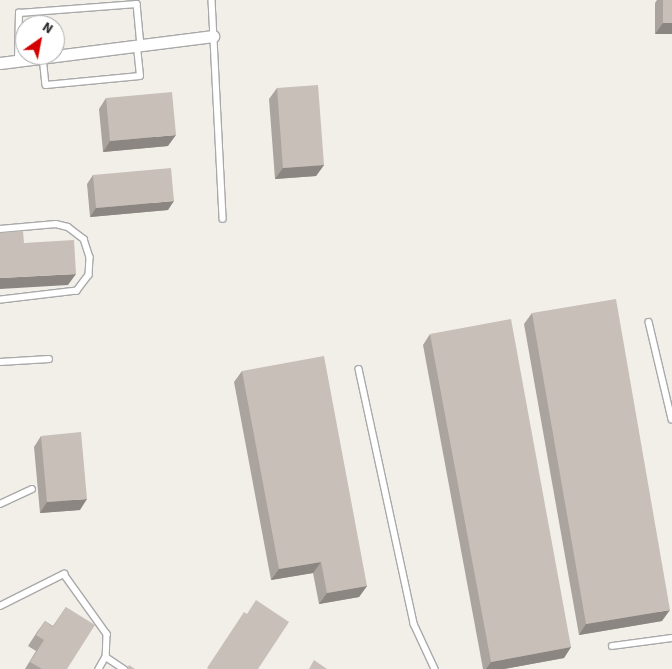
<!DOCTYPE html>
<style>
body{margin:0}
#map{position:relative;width:672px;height:669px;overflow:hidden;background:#f2efe9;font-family:"Source Sans 3",sans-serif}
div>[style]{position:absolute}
.roads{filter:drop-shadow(1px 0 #a9a9a9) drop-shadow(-1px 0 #a9a9a9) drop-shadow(0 1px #a9a9a9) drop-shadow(0 -1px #a9a9a9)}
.service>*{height:5.5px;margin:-2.75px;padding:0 2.75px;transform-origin:2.75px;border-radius:2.75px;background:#fff}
.minor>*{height:11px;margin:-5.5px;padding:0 5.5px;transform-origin:5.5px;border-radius:5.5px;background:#fff}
.wall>*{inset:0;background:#aba49e}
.shaded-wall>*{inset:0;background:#8b8681}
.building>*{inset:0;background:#c7bfb8}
span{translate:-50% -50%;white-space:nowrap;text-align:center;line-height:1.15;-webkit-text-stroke:5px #fff;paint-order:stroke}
.north{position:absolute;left:15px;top:15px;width:50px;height:50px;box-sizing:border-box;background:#fff;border:1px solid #a7a7a7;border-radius:50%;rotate:33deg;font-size:14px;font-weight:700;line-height:20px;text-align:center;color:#222}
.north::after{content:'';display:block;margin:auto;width:18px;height:22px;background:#d40000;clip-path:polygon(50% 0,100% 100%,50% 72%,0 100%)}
</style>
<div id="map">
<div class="roads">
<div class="service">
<i style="left:212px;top:0;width:219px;rotate:87.1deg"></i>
<i style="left:43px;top:57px;width:28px;rotate:84deg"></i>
<i style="left:46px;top:85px;width:94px;rotate:-5.5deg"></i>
<i style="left:140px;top:76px;width:29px;rotate:-96deg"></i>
<i style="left:18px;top:61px;width:48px;rotate:-88.8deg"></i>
<i style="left:19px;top:13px;width:118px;rotate:-4.4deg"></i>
<i style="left:137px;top:4px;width:42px;rotate:84.6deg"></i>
<i style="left:0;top:229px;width:56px;rotate:-5.1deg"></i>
<i style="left:56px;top:224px;width:12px;rotate:14deg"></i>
<i style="left:68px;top:227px;width:20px;rotate:37deg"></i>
<i style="left:84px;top:239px;width:19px;rotate:72deg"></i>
<i style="left:90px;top:257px;width:18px;rotate:93deg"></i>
<i style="left:89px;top:275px;width:20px;rotate:127deg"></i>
<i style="left:77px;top:291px;width:78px;rotate:173.3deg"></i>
<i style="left:649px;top:322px;width:100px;rotate:76.7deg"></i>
<i style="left:0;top:362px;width:49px;rotate:-3.5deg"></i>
<i style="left:359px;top:369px;width:261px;rotate:77.8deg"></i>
<i style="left:414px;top:624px;width:50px;rotate:65deg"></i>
<i style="left:0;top:504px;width:35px;rotate:-25deg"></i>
<i style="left:0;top:606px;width:72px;rotate:-26.6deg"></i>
<i style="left:64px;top:574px;width:74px;rotate:54.4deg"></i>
<i style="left:107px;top:634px;width:23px;rotate:92deg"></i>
<i style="left:106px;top:657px;width:14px;rotate:120deg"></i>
<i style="left:612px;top:646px;width:61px;rotate:-7.6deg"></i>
<i style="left:106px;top:657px;width:22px;rotate:34deg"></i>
</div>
<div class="minor">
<i style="left:0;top:63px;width:215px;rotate:-7.2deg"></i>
</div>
</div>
<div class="wall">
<i style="clip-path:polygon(657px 0,672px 0,672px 34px,655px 34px,655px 3px)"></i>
<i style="clip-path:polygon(277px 88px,324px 165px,316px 176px,275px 179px,269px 99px)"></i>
<i style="clip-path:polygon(106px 98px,168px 146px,103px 152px,99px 109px)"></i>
<i style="clip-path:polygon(93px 175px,168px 210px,90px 217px,87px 184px)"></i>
<i style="clip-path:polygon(532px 313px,662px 621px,579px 635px,524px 324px)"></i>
<i style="clip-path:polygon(430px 334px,571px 647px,564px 658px,504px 669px,483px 669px,423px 345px)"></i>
<i style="clip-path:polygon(242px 371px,367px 586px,359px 597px,319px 604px,313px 573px,271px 580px,234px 382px)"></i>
<i style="clip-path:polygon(41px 436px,80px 510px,40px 513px,34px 447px)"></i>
<i style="clip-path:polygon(66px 607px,67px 669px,25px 669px,36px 651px,28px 646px,37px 632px,45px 621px,53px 626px)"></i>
</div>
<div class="shaded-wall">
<i style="clip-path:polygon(663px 23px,672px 23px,672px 34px,655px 34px)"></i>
<i style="clip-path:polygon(176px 135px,168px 146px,103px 152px,110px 141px)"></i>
<i style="clip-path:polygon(324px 165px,316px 176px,275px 179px,283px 168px)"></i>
<i style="clip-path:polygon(174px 201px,168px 210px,90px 217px,96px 208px)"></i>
<i style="clip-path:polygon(76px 274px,68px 285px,0 289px,0 278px)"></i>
<i style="clip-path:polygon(87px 499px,80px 510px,40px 513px,47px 502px)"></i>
<i style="clip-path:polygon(321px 562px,313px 573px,271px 580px,279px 569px)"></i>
<i style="clip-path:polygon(367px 586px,359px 597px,319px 604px,327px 593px)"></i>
<i style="clip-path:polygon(670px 610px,662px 621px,579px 635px,586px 624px)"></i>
<i style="clip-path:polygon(571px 647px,564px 658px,504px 669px,486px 669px,491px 662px)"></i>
</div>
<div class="building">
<i style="clip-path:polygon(663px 0,672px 0,672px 23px,663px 23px)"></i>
<i style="clip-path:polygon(318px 85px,324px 165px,283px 168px,277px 88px)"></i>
<i style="clip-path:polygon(172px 92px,176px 135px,110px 141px,106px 98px)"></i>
<i style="clip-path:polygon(171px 168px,174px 201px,96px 208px,93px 175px)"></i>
<i style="clip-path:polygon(23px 231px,24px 243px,74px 240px,76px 274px,0 278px,0 233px)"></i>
<i style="clip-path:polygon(616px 299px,670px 610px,586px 624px,532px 313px)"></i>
<i style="clip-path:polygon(511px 319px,571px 647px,491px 662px,430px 334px)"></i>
<i style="clip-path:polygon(324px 356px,367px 586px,327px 593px,321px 562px,279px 569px,242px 371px)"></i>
<i style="clip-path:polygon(81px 432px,87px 499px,47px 502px,41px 436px)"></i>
<i style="clip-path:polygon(256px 600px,289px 622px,258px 669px,209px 669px,207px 668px,244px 612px,247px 614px)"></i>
<i style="clip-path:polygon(66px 607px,95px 625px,67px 669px,42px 669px,30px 662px,44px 640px,36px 635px,45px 621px,53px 627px)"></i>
<i style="clip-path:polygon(314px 660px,327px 669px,309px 669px)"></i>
<i style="clip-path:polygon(129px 665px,135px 669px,127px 669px)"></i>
</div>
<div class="north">N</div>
</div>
